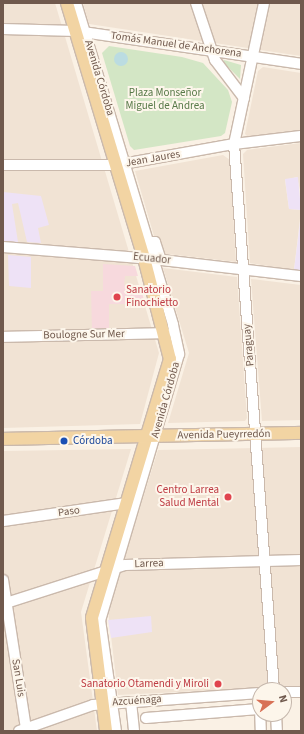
<!DOCTYPE html>
<meta charset="utf-8">
<style>
body{margin:0}
#map{position:relative;width:304px;height:734px;overflow:hidden;background:#faf1e5;font-family:"Source Sans 3",sans-serif}
div>[style]{position:absolute}
.residential>*{inset:0;background:#f1e3d4}
.education>*{inset:0;background:#eee2f6}
.medical>*{inset:0;background:#f7d9dd}
.green>*{inset:0;background:#d3e6c5}
.water>*{inset:0;background:#bbdce1}
.round{border-radius:50%}
.roads{filter:drop-shadow(1px 0 #cab9ac) drop-shadow(-1px 0 #cab9ac) drop-shadow(0 1px #cab9ac) drop-shadow(0 -1px #cab9ac)}
.minor>*{height:10px;margin:-5px;padding:0 5px;transform-origin:5px;border-radius:5px;background:#fff}
.major>*{height:12px;margin:-6px;padding:0 6px;transform-origin:6px;border-radius:6px;background:#f2d4a3}
.dots>*{width:11px;height:11px;translate:-50% -50%;box-sizing:border-box;border:2px solid #fdf6eb;border-radius:50%}
span{translate:-50% -50%;white-space:nowrap;text-align:center;line-height:1.15;-webkit-text-stroke:4px #fdf6eb;paint-order:stroke}
.street-label{font-size:11px;color:#70594d}
.park-label{font-size:11px;color:#587a49}
.health-label{font-size:11px;color:#be3a42}
.left{translate:0 -50%;text-align:left}
.right{translate:-100% -50%;text-align:right}
.transit-label{font-size:11px;color:#164399}
.frame{position:absolute;inset:0;border:4px solid #70594d;pointer-events:none}
.north{position:absolute;left:252px;top:682px;width:40px;height:40px;box-sizing:border-box;background:#fdf6eb;border:1px solid #c5b7ac;border-radius:50%;rotate:74deg;font-size:11px;font-weight:700;line-height:16px;text-align:center;color:#70594d}
.north::after{content:'';display:block;margin:auto;width:14px;height:18px;background:#d87156;clip-path:polygon(50% 0,100% 100%,50% 72%,0 100%)}
</style>
<div id="map">
<div class="residential">
<i style="clip-path:polygon(3px 3px,55px 3px,159px 353px,140px 424px,3px 428px)"></i>
<i style="clip-path:polygon(83px 3px,301px 3px,301px 56px,89px 24px)"></i>
<i style="clip-path:polygon(263px 67px,301px 73px,301px 130px,248px 137px,245px 134px,258px 71px)"></i>
<i style="clip-path:polygon(301px 143px,301px 194px,297px 177px,285px 180px,289px 209px,301px 210px,294px 270px,250px 263px,243px 154px,247px 150px)"></i>
<i style="clip-path:polygon(223px 155px,230px 160px,236px 262px,159px 253px,135px 171px)"></i>
<i style="clip-path:polygon(163px 268px,237px 277px,247px 418px,245px 421px,168px 423px,189px 353px)"></i>
<i style="clip-path:polygon(251px 279px,301px 285px,301px 420px,262px 421px)"></i>
<i style="clip-path:polygon(301px 447px,301px 686px,118px 695px,108px 610px,158px 450px)"></i>
<i style="clip-path:polygon(131px 449px,81px 612px,97px 731px,3px 731px,3px 451px)"></i>
</div>
<div class="education">
<i style="clip-path:polygon(298px 177px,301px 210px,289px 209px,285px 179px)"></i>
<i style="clip-path:polygon(3px 192px,41px 196px,49px 225px,38px 228px,41px 243px,27px 242px,18px 203px,12px 204px,18px 242px,3px 241px)"></i>
<i style="clip-path:polygon(301px 214px,301px 270px,294px 270px)"></i>
<i style="clip-path:polygon(8px 255px,31px 257px,31px 288px,9px 286px)"></i>
<i style="clip-path:polygon(151px 616px,152px 632px,111px 638px,108px 620px)"></i>
</div>
<div class="medical">
<i style="clip-path:polygon(103px 264px,135px 266px,138px 276px,125px 276px,124px 285px,140px 285px,145px 304px,109px 304px,109px 329px,92px 330px,91px 291px,103px 291px)"></i>
</div>
<div class="green">
<i style="clip-path:polygon(109px 46px,182px 57px,203px 63px,228px 90px,232px 102px,225px 133px,221px 136px,134px 150px,130px 146px,102px 53px)"></i>
<i style="clip-path:polygon(224px 60px,241px 65px,240px 79px,223px 62px)"></i>
</div>
<div class="water">
<i class="round" style="left:114px;top:52px;width:14px;height:14px"></i>
</div>
<div class="roads">
<div class="minor">
<i style="left:76px;top:3px;width:336px;rotate:73.2deg"></i>
<i style="left:173px;top:325px;width:30px;rotate:78deg"></i>
<i style="left:179px;top:354px;width:277px;rotate:106.5deg"></i>
<i style="left:100px;top:620px;width:112px;rotate:81.8deg"></i>
<i style="left:196px;top:3px;width:60px;rotate:71.6deg"></i>
<i style="left:215px;top:60px;width:48px;rotate:52.7deg"></i>
<i style="left:264px;top:3px;width:144px;rotate:102deg"></i>
<i style="left:234px;top:144px;width:547px;rotate:85.81deg"></i>
<i style="left:3px;top:29px;width:73px;rotate:1.6deg"></i>
<i style="left:76px;top:31px;width:227px;rotate:8.3deg"></i>
<i style="left:3px;top:165px;width:114px"></i>
<i style="left:117px;top:165px;width:119px;rotate:-10.2deg"></i>
<i style="left:234px;top:144px;width:67px;rotate:-6.8deg"></i>
<i style="left:142px;top:242px;width:13px"></i>
<i style="left:155px;top:242px;width:19px;rotate:72deg"></i>
<i style="left:3px;top:247px;width:150px;rotate:4.6deg"></i>
<i style="left:153px;top:259px;width:149px;rotate:6.6deg"></i>
<i style="left:3px;top:337px;width:162px;rotate:-1.4deg"></i>
<i style="left:3px;top:521px;width:132px;rotate:-8.3deg"></i>
<i style="left:3px;top:580px;width:150px;rotate:81.2deg"></i>
<i style="left:3px;top:604px;width:128px;rotate:-17.7deg"></i>
<i style="left:125px;top:565px;width:176px;rotate:-1.6deg"></i>
<i style="left:284px;top:692px;width:17px"></i>
<i style="left:131px;top:702px;width:29px;rotate:84deg"></i>
<i style="left:260px;top:708px;width:23px;rotate:88deg"></i>
<i style="left:276px;top:714px;width:17px;rotate:87deg"></i>
<i style="left:146px;top:718px;width:113px;rotate:-4.6deg"></i>
<i style="left:19px;top:731px;width:78px;rotate:-19.4deg"></i>
<i style="left:93px;top:705px;width:167px;rotate:-4.1deg"></i>
</div>
<div class="major">
<i style="left:67px;top:3px;width:266px;rotate:73.2deg"></i>
<i style="left:144px;top:258px;width:104px;rotate:75.6deg"></i>
<i style="left:170px;top:359px;width:270px;rotate:106.8deg"></i>
<i style="left:92px;top:618px;width:114px;rotate:82.9deg"></i>
<i style="left:3px;top:439px;width:298px;rotate:-1.2deg"></i>
</div>
</div>
<div class="dots">
<i style="left:117px;top:297px;background:#e0444e"></i>
<i style="left:64px;top:441px;background:#1a4fb4"></i>
<i style="left:228px;top:497px;background:#e0444e"></i>
<i style="left:218px;top:684px;background:#e0444e"></i>
</div>
<div class="street-label">
<span style="left:176px;top:45px;rotate:8deg">Tomás Manuel de Anchorena</span>
<span style="left:99px;top:78px;rotate:73deg">Avenida Córdoba</span>
<span style="left:153px;top:159px;rotate:-10deg">Jean Jaures</span>
<span style="left:152px;top:259px;rotate:6deg">Ecuador</span>
<span style="left:84px;top:335px;rotate:-1deg">Boulogne Sur Mer</span>
<span style="left:249px;top:345px;rotate:-95deg">Paraguay</span>
<span style="left:166px;top:400px;rotate:-74deg">Avenida Córdoba</span>
<span style="left:224px;top:435px;rotate:-1deg">Avenida Pueyrredón</span>
<span style="left:69px;top:512px;rotate:-8deg">Paso</span>
<span style="left:149px;top:564px;rotate:-2deg">Larrea</span>
<span style="left:18px;top:678px;rotate:81deg">San Luis</span>
<span style="left:137px;top:701px;rotate:-4deg">Azcuénaga</span>
</div>
<div class="park-label">
<span style="left:165px;top:100px">Plaza Monseñor<br>Miguel de Andrea</span>
</div>
<div class="health-label">
<span class="left" style="left:126px;top:297px">Sanatorio<br>Finochietto</span>
<span class="right" style="left:219px;top:497px">Centro Larrea<br>Salud Mental</span>
<span class="right" style="left:209px;top:684px">Sanatorio Otamendi y Miroli</span>
</div>
<div class="transit-label">
<span class="left" style="left:73px;top:441px">Córdoba</span>
</div>
<div class="frame"></div>
<div class="north">N</div>
</div>
